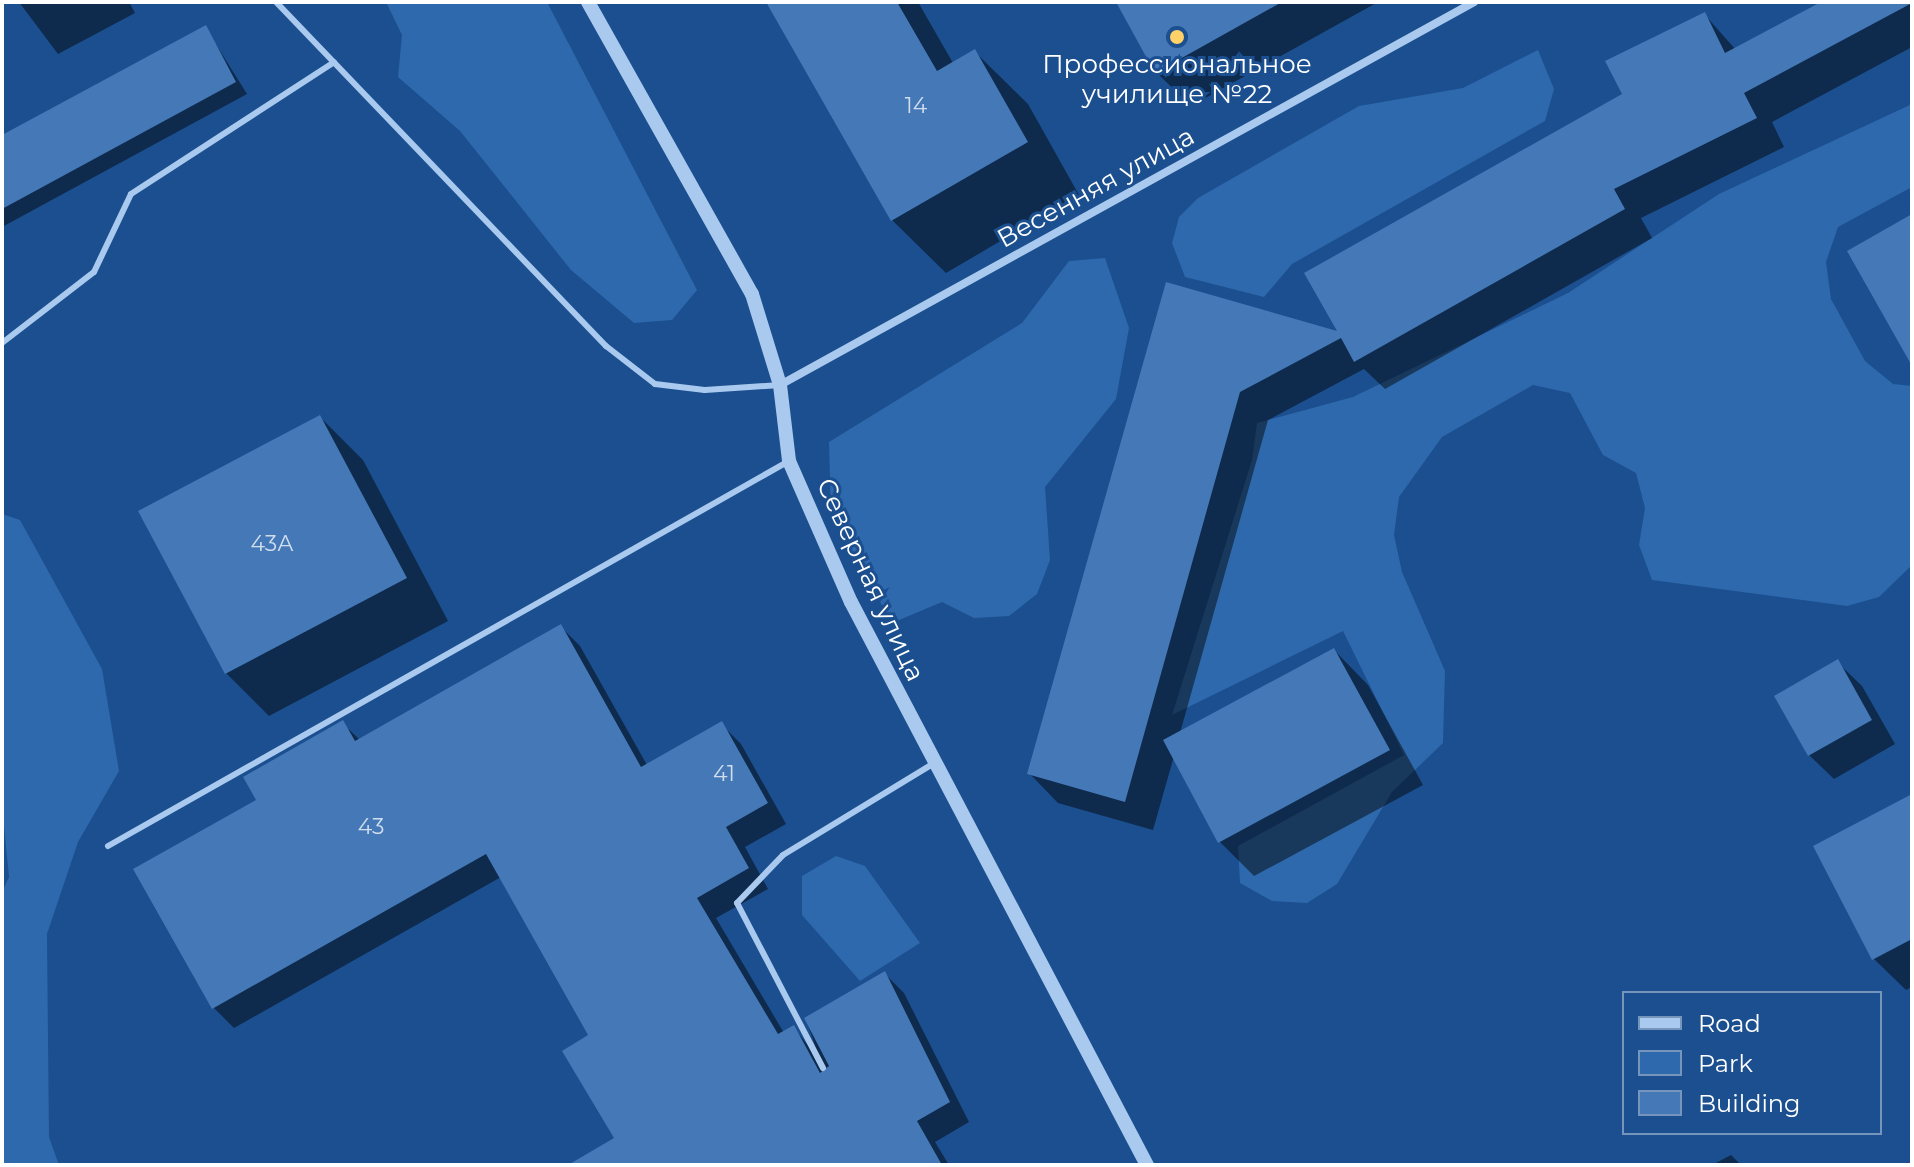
<!DOCTYPE html>
<meta charset="utf-8">
<style>
body{margin:0}
#map{position:relative;width:1914px;height:1167px;overflow:hidden;background:#1b4f8f;font-family:Montserrat,sans-serif}
div>[style]{position:absolute}
.green>*{inset:0;background:#2e69ad}
.shadow>*{inset:0;background:#0007}
.building>*{inset:0;background:#4478b7}
.service>*{height:6px;margin:-3px;padding:0 3px;transform-origin:3px;border-radius:3px;background:#a9c9ee}
.minor>*{height:8px;margin:-4px;padding:0 4px;transform-origin:4px;border-radius:4px;background:#a9c9ee}
.tertiary>*{height:14px;margin:-7px;padding:0 7px;transform-origin:7px;border-radius:7px;background:#a9c9ee}
.dots>*{width:22px;height:22px;translate:-50% -50%;box-sizing:border-box;border:4px solid #1b4f8f;border-radius:50%}
span{translate:-50% -50%;white-space:nowrap;text-align:center;line-height:1.15;-webkit-text-stroke:6px #1b4f8f;paint-order:stroke}
.number-label{font-size:22px;color:#d0dded}
.number-label span{-webkit-text-stroke-width:0}
.poi-label{font-size:26px;color:#fff}
.street-label{font-size:26px;color:#fff}
.frame{position:absolute;inset:0;border:4px solid #fff;pointer-events:none}
.legend{position:absolute;left:1622px;top:991px;width:260px;height:144px;box-sizing:border-box;background:#1b4f8f;border:2px solid #7695bc;margin:0;padding:10px 14px;list-style:none;font-size:24px;color:#fff}
.legend li{display:flex;align-items:center;gap:16px;height:40px}
.legend b{width:40px;border:2px solid #7695bc}
</style>
<div id="map">
<div class="green">
<i style="clip-path:polygon(386px 2px,547px 2px,697px 290px,672px 320px,634px 323px,571px 270px,460px 131px,398px 77px,402px 35px)"></i>
<i style="clip-path:polygon(1538px 50px,1554px 89px,1545px 121px,1292px 264px,1264px 297px,1185px 277px,1172px 243px,1179px 217px,1198px 198px,1359px 106px,1463px 88px)"></i>
<i style="clip-path:polygon(1912px 104px,1912px 187px,1838px 227px,1826px 262px,1831px 299px,1865px 361px,1893px 384px,1912px 386px,1912px 565px,1879px 597px,1847px 606px,1652px 580px,1639px 545px,1645px 508px,1636px 473px,1603px 455px,1570px 393px,1533px 385px,1442px 437px,1399px 497px,1394px 535px,1402px 572px,1445px 671px,1443px 743px,1392px 792px,1337px 884px,1307px 903px,1272px 901px,1240px 883px,1238px 846px,1404px 755px,1343px 631px,1172px 715px,1252px 460px,1257px 423px,1353px 397px,1568px 293px,1719px 194px)"></i>
<i style="clip-path:polygon(1105px 258px,1129px 328px,1116px 399px,1045px 487px,1050px 560px,1037px 594px,1009px 616px,974px 618px,942px 602px,892px 623px,831px 516px,829px 442px,1022px 323px,1069px 261px)"></i>
<i style="clip-path:polygon(2px 514px,20px 520px,102px 669px,119px 771px,78px 842px,47px 934px,49px 1137px,59px 1165px,2px 1165px,2px 892px,9px 877px,2px 806px)"></i>
<i style="clip-path:polygon(836px 856px,865px 866px,920px 943px,860px 981px,802px 915px,802px 876px)"></i>
</div>
<div class="shadow">
<i style="clip-path:polygon(19px 2px,129px 2px,135px 13px,58px 54px)"></i>
<i style="clip-path:polygon(768px 2px,918px 2px,953px 63px,974px 51px,1028px 104px,1079px 195px,946px 273px,892px 220px)"></i>
<i style="clip-path:polygon(1118px 2px,1378px 2px,1191px 106px,1156px 72px)"></i>
<i style="clip-path:polygon(1826px 2px,1912px 2px,1912px 47px,1772px 122px,1784px 147px,1641px 218px,1652px 238px,1385px 389px,1364px 369px,1268px 420px,1180px 733px,1334px 650px,1368px 685px,1423px 785px,1254px 876px,1220px 842px,1174px 756px,1153px 830px,1058px 803px,1030px 774px,1167px 284px,1341px 334px,1624px 95px,1705px 15px,1736px 50px)"></i>
<i style="clip-path:polygon(205px 27px,247px 94px,2px 227px,2px 138px)"></i>
<i style="clip-path:polygon(320px 417px,363px 460px,448px 621px,269px 716px,226px 673px)"></i>
<i style="clip-path:polygon(560px 626px,580px 646px,647px 765px,721px 724px,741px 744px,786px 824px,745px 847px,768px 889px,716px 918px,784px 1033px,793px 1027px,820px 1060px,806px 1019px,884px 973px,904px 993px,969px 1122px,935px 1142px,949px 1165px,592px 1165px,617px 1139px,591px 1036px,501px 877px,234px 1028px,214px 1008px,136px 870px,258px 800px,342px 723px,360px 740px)"></i>
<i style="clip-path:polygon(1837px 662px,1862px 686px,1895px 744px,1834px 779px,1809px 755px)"></i>
<i style="clip-path:polygon(1912px 796px,1912px 987px,1906px 990px,1874px 959px)"></i>
<i style="clip-path:polygon(1731px 1155px,1741px 1165px,1712px 1165px)"></i>
</div>
<div class="building">
<i style="clip-path:polygon(766px 2px,897px 2px,937px 71px,975px 49px,1028px 142px,891px 221px)"></i>
<i style="clip-path:polygon(1116px 2px,1282px 2px,1155px 73px)"></i>
<i style="clip-path:polygon(1821px 2px,1912px 3px,1744px 93px,1757px 118px,1614px 189px,1625px 209px,1354px 362px,1341px 338px,1240px 392px,1125px 802px,1027px 774px,1166px 282px,1337px 331px,1304px 273px,1622px 94px,1605px 61px,1705px 12px,1725px 53px)"></i>
<i style="clip-path:polygon(206px 25px,236px 82px,2px 209px,2px 135px)"></i>
<i style="clip-path:polygon(1912px 214px,1912px 366px,1847px 251px)"></i>
<i style="clip-path:polygon(320px 415px,407px 578px,225px 674px,138px 511px)"></i>
<i style="clip-path:polygon(561px 624px,641px 767px,722px 721px,768px 803px,726px 827px,749px 868px,697px 898px,778px 1034px,794px 1025px,820px 1073px,829px 1066px,804px 1018px,885px 971px,950px 1102px,917px 1121px,942px 1165px,568px 1165px,614px 1138px,562px 1051px,588px 1035px,486px 854px,212px 1009px,133px 869px,256px 800px,243px 777px,343px 720px,355px 741px)"></i>
<i style="clip-path:polygon(1334px 648px,1390px 750px,1218px 843px,1163px 740px)"></i>
<i style="clip-path:polygon(1838px 659px,1872px 720px,1808px 756px,1774px 696px)"></i>
<i style="clip-path:polygon(1912px 794px,1912px 939px,1872px 960px,1813px 846px)"></i>
</div>
<div class="service">
<i style="left:276px;top:2px;width:477px;rotate:46.2deg"></i>
<i style="left:606px;top:346px;width:62px;rotate:37.8deg"></i>
<i style="left:655px;top:384px;width:50px;rotate:6.8deg"></i>
<i style="left:705px;top:390px;width:75px;rotate:-3.8deg"></i>
<i style="left:2px;top:343px;width:116px;rotate:-37.7deg"></i>
<i style="left:94px;top:272px;width:86px;rotate:-64.6deg"></i>
<i style="left:131px;top:194px;width:242px;rotate:-33deg"></i>
<i style="left:108px;top:846px;width:782px;rotate:-29.48deg"></i>
<i style="left:823px;top:1068px;width:186px;rotate:-117.5deg"></i>
<i style="left:737px;top:903px;width:66px;rotate:-46.2deg"></i>
<i style="left:783px;top:855px;width:173px;rotate:-31.3deg"></i>
</div>
<div class="minor">
<i style="left:780px;top:385px;width:793px;rotate:-28.89deg"></i>
</div>
<div class="tertiary">
<i style="left:588px;top:2px;width:335px;rotate:60.7deg"></i>
<i style="left:752px;top:294px;width:95px;rotate:72.9deg"></i>
<i style="left:780px;top:385px;width:77px;rotate:83.2deg"></i>
<i style="left:789px;top:461px;width:154px;rotate:66.3deg"></i>
<i style="left:851px;top:602px;width:636px;rotate:62.27deg"></i>
</div>
<div class="dots">
<i style="left:1177px;top:37px;background:#ffd166"></i>
</div>
<div class="number-label">
<span style="left:916px;top:106px">14</span>
<span style="left:272px;top:544px">43А</span>
<span style="left:724px;top:774px">41</span>
<span style="left:371px;top:827px">43</span>
</div>
<div class="poi-label">
<span style="left:1177px;top:80px">Профессиональное<br>училище №22</span>
</div>
<div class="street-label">
<span style="left:1096px;top:188px;rotate:-29deg">Весенняя улица</span>
<span style="left:870px;top:580px;rotate:65deg">Северная улица</span>
</div>
<div class="frame"></div>
<ul class="legend">
<li><b style="height:10px;background:#a9c9ee"></b>Road</li>
<li><b style="height:22px;background:#2e69ad"></b>Park</li>
<li><b style="height:22px;background:#4478b7"></b>Building</li>
</ul>
</div>
